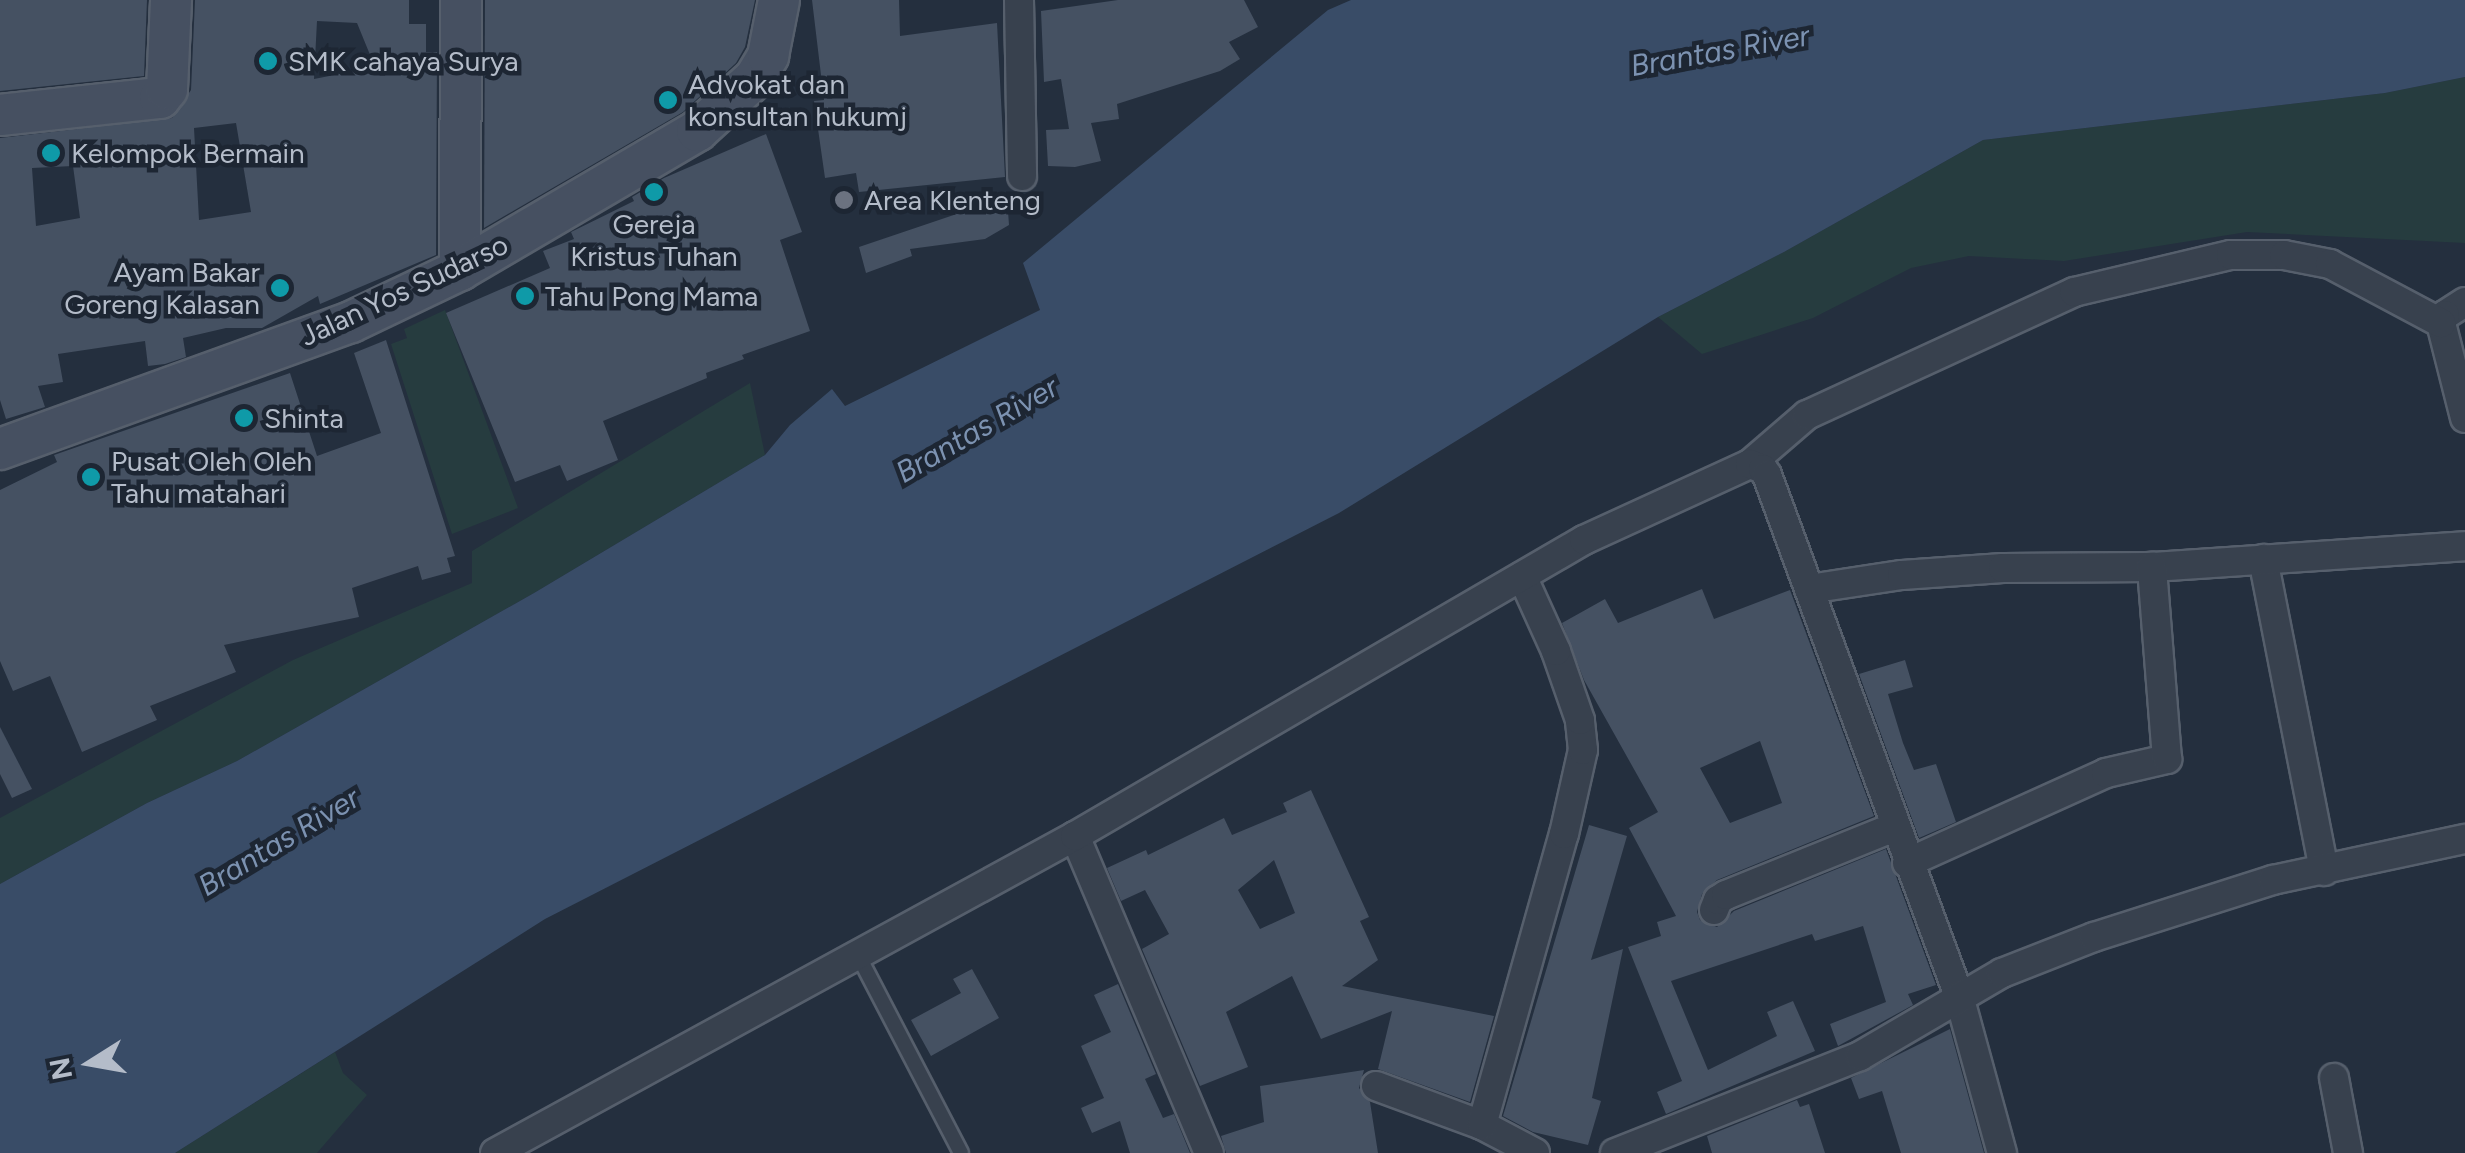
<!DOCTYPE html>
<style>
body{margin:0}
#map{position:relative;width:2465px;height:1153px;overflow:hidden;background:#242f3e;font-family:Figtree,sans-serif}
div>[style]{position:absolute}
.green>*{inset:0;background:#263c3f}
.water>*{inset:0;background:#394c67}
.building>*{inset:0;background:#455162}
.roads{filter:drop-shadow(2px 0 #565f6c) drop-shadow(-2px 0 #565f6c) drop-shadow(0 2px #565f6c) drop-shadow(0 -2px #565f6c)}
.lane>*{height:14px;margin:-7px;padding:0 7px;transform-origin:7px;border-radius:7px;background:#38414e}
.street>*{height:28px;margin:-14px;padding:0 14px;transform-origin:14px;border-radius:14px;background:#38414e}
.secondary>*{height:40px;margin:-20px;padding:0 20px;transform-origin:20px;border-radius:20px;background:#465061}
.dots>*{width:28px;height:28px;translate:-50% -50%;box-sizing:border-box;border:5px solid #1d2633;border-radius:50%}
span{translate:-50% -50%;white-space:nowrap;text-align:center;line-height:1.15;-webkit-text-stroke:9px #1d2633;paint-order:stroke}
.poi-label{font-size:28px;color:#b4bcc9}
.left{translate:0 -50%;text-align:left}
.right{translate:-100% -50%;text-align:right}
.street-label{font-size:28px;color:#b4bcc9}
.water-label{font-size:30px;color:#7c92b1;font-style:italic}
.north{position:absolute;left:40px;top:1013px;width:100px;height:100px;-webkit-text-stroke:8px #1d2633;paint-order:stroke;rotate:259deg;font-size:28px;font-weight:700;line-height:40px;text-align:center;color:#b4bcc9}
.north::after{content:'';display:block;margin:auto;width:35px;height:45px;background:#b4bcc9;clip-path:polygon(50% 0,100% 100%,50% 72%,0 100%)}
</style>
<div id="map">
<div class="green">
<i style="clip-path:polygon(2465px 77px,2465px 243px,2247px 232px,2064px 261px,1969px 256px,1911px 268px,1813px 318px,1702px 354px,1658px 317px,1784px 252px,1983px 140px,2385px 93px)"></i>
<i style="clip-path:polygon(445px 310px,518px 508px,452px 534px,391px 344px,407px 338px,404px 329px)"></i>
<i style="clip-path:polygon(750px 383px,765px 455px,534px 593px,237px 761px,147px 803px,0 884px,0 818px,293px 660px,472px 583px,472px 551px)"></i>
<i style="clip-path:polygon(335px 1052px,343px 1073px,367px 1095px,317px 1153px,175px 1153px)"></i>
</div>
<div class="water">
<i style="clip-path:polygon(1351px 0,2465px 0,2465px 77px,2385px 93px,1983px 140px,1784px 252px,1658px 317px,1339px 513px,545px 919px,175px 1153px,0 1153px,0 884px,147px 803px,237px 761px,534px 593px,765px 455px,790px 425px,832px 389px,845px 406px,1040px 310px,1023px 263px,1328px 10px)"></i>
</div>
<div class="building">
<i style="clip-path:polygon(0 0,147px 0,144px 76px,0 91px)"></i>
<i style="clip-path:polygon(evenodd,195px 0,409px 0,409px 24px,426px 24px,426px 52px,437px 52px,436px 255px,320px 304px,318px 296px,262px 328px,226px 328px,183px 338px,186px 357px,165px 364px,148px 366px,145px 341px,58px 354px,63px 382px,38px 386px,45px 407px,6px 419px,0 400px,0 138px,172px 118px,191px 90px,195px 0,317px 21px,357px 23px,375px 67px,314px 79px,317px 21px,195px 0,236px 123px,251px 212px,199px 220px,194px 128px,236px 123px,195px 0,73px 166px,80px 218px,36px 226px,32px 168px,73px 166px)"></i>
<i style="clip-path:polygon(485px 0,755px 0,745px 47px,736px 63px,683px 112px,484px 228px)"></i>
<i style="clip-path:polygon(812px 0,899px 0,900px 36px,997px 23px,1005px 177px,859px 192px,856px 173px,825px 178px,814px 101px,824px 100px)"></i>
<i style="clip-path:polygon(1118px 0,1244px 0,1258px 27px,1229px 42px,1240px 59px,1220px 71px,1117px 104px,1119px 119px,1091px 123px,1101px 161px,1075px 167px,1048px 166px,1046px 130px,1069px 129px,1061px 79px,1044px 82px,1041px 11px)"></i>
<i style="clip-path:polygon(766px 134px,802px 232px,780px 240px,810px 331px,742px 355px,744px 359px,706px 373px,707px 378px,603px 421px,618px 460px,567px 481px,560px 465px,515px 482px,446px 313px,550px 268px,543px 251px,574px 239px,571px 232px,634px 201px,632px 197px,664px 178px)"></i>
<i style="clip-path:polygon(1007px 197px,1009px 225px,985px 239px,910px 249px,912px 256px,866px 273px,859px 247px)"></i>
<i style="clip-path:polygon(386px 340px,455px 556px,447px 558px,451px 572px,422px 580px,418px 566px,352px 588px,359px 617px,224px 645px,236px 672px,150px 706px,157px 720px,82px 752px,50px 676px,13px 691px,0 661px,0 490px,57px 462px,54px 455px,290px 373px,317px 456px,381px 433px,354px 353px)"></i>
<i style="clip-path:polygon(evenodd,1702px 589px,1714px 619px,1790px 590px,1874px 816px,1717px 880px,1702px 894px,1697px 912px,1700px 920px,1717px 927px,1734px 911px,1886px 849px,1936px 985px,1908px 994px,1913px 1005px,1838px 1046px,1830px 1024px,1886px 1002px,1863px 926px,1815px 941px,1812px 934px,1671px 981px,1708px 1070px,1777px 1036px,1767px 1012px,1793px 1001px,1815px 1051px,1666px 1114px,1657px 1092px,1682px 1081px,1628px 947px,1661px 936px,1657px 922px,1676px 916px,1629px 828px,1658px 812px,1584px 680px,1562px 623px,1605px 599px,1618px 623px,1702px 589px,1760px 741px,1782px 803px,1730px 823px,1700px 768px,1760px 741px)"></i>
<i style="clip-path:polygon(1905px 660px,1913px 687px,1888px 694px,1903px 743px,1914px 770px,1936px 764px,1956px 822px,1919px 838px,1859px 674px)"></i>
<i style="clip-path:polygon(0 727px,32px 789px,12px 798px,0 774px)"></i>
<i style="clip-path:polygon(evenodd,1311px 790px,1369px 917px,1360px 921px,1378px 960px,1342px 986px,1494px 1016px,1470px 1102px,1378px 1069px,1392px 1011px,1321px 1039px,1292px 976px,1226px 1012px,1248px 1067px,1200px 1086px,1142px 949px,1169px 934px,1145px 890px,1121px 901px,1107px 868px,1146px 850px,1148px 855px,1224px 818px,1232px 835px,1287px 812px,1283px 803px,1311px 790px,1274px 860px,1295px 913px,1260px 929px,1238px 890px,1274px 860px)"></i>
<i style="clip-path:polygon(1589px 825px,1627px 836px,1591px 960px,1623px 949px,1592px 1098px,1601px 1101px,1588px 1145px,1533px 1132px,1503px 1116px)"></i>
<i style="clip-path:polygon(972px 969px,999px 1018px,931px 1056px,911px 1020px,961px 993px,953px 979px)"></i>
<i style="clip-path:polygon(1118px 984px,1156px 1074px,1145px 1079px,1163px 1118px,1174px 1114px,1190px 1153px,1130px 1153px,1120px 1121px,1092px 1133px,1081px 1108px,1104px 1098px,1081px 1046px,1111px 1032px,1094px 995px)"></i>
<i style="clip-path:polygon(1950px 1029px,1984px 1153px,1901px 1153px,1882px 1091px,1859px 1099px,1851px 1078px)"></i>
<i style="clip-path:polygon(1364px 1070px,1359px 1088px,1370px 1102px,1378px 1153px,1226px 1153px,1221px 1136px,1264px 1122px,1260px 1086px)"></i>
<i style="clip-path:polygon(1797px 1100px,1800px 1107px,1809px 1104px,1825px 1153px,1712px 1153px,1707px 1136px)"></i>
</div>
<div class="roads">
<div class="lane">
<i style="left:858px;top:955px;width:223px;rotate:62.5deg"></i>
</div>
<div class="street">
<i style="left:1019px;top:0;width:176px;rotate:89deg"></i>
<i style="left:2465px;top:302px;width:24px;rotate:147deg"></i>
<i style="left:2445px;top:315px;width:9px;rotate:117deg"></i>
<i style="left:2441px;top:323px;width:98px;rotate:75.8deg"></i>
<i style="left:1750px;top:464px;width:75px;rotate:-40.7deg"></i>
<i style="left:1807px;top:415px;width:294px;rotate:-24.7deg"></i>
<i style="left:2074px;top:292px;width:161px;rotate:-13.3deg"></i>
<i style="left:2231px;top:255px;width:53px"></i>
<i style="left:2284px;top:255px;width:47px;rotate:11.1deg"></i>
<i style="left:2330px;top:264px;width:126px;rotate:28deg"></i>
<i style="left:2263px;top:559px;width:318px;rotate:78.9deg"></i>
<i style="left:1809px;top:589px;width:94px;rotate:-8.6deg"></i>
<i style="left:1902px;top:575px;width:101px;rotate:-4deg"></i>
<i style="left:2003px;top:568px;width:149px;rotate:-0.4deg"></i>
<i style="left:2152px;top:567px;width:314px;rotate:-3.8deg"></i>
<i style="left:1075px;top:836px;width:344px;rotate:67.1deg"></i>
<i style="left:1907px;top:863px;width:218px;rotate:-24.3deg"></i>
<i style="left:2106px;top:773px;width:63px;rotate:-12.9deg"></i>
<i style="left:2167px;top:759px;width:193px;rotate:-94.5deg"></i>
<i style="left:1714px;top:910px;width:11px;rotate:-68deg"></i>
<i style="left:1718px;top:900px;width:9px;rotate:-32deg"></i>
<i style="left:1726px;top:895px;width:181px;rotate:-22deg"></i>
<i style="left:2334px;top:1078px;width:76px;rotate:79.4deg"></i>
<i style="left:1376px;top:1086px;width:113px;rotate:20.2deg"></i>
<i style="left:1482px;top:1125px;width:60px;rotate:27.8deg"></i>
<i style="left:1482px;top:1125px;width:302px;rotate:-74.3deg"></i>
<i style="left:1564px;top:834px;width:86px;rotate:-77.3deg"></i>
<i style="left:1583px;top:750px;width:30px;rotate:-96deg"></i>
<i style="left:1580px;top:720px;width:73px;rotate:-109.2deg"></i>
<i style="left:1556px;top:651px;width:82px;rotate:-114.4deg"></i>
<i style="left:495px;top:1153px;width:661px;rotate:-28.66deg"></i>
<i style="left:1075px;top:836px;width:589px;rotate:-30.18deg"></i>
<i style="left:1584px;top:540px;width:183px;rotate:-24.6deg"></i>
<i style="left:1750px;top:464px;width:14px;rotate:21deg"></i>
<i style="left:1763px;top:469px;width:7px;rotate:56deg"></i>
<i style="left:1767px;top:475px;width:555px;rotate:69.77deg"></i>
<i style="left:1959px;top:996px;width:163px;rotate:74.7deg"></i>
<i style="left:1615px;top:1153px;width:264px;rotate:-21.6deg"></i>
<i style="left:1860px;top:1056px;width:164px;rotate:-30.3deg"></i>
<i style="left:2002px;top:973px;width:99px;rotate:-21.4deg"></i>
<i style="left:2094px;top:937px;width:188px;rotate:-17.7deg"></i>
<i style="left:2273px;top:880px;width:196px;rotate:-12.1deg"></i>
</div>
<div class="secondary">
<i style="left:0;top:115px;width:161px;rotate:-6.1deg"></i>
<i style="left:160px;top:98px;width:11px;rotate:-52deg"></i>
<i style="left:167px;top:89px;width:89px;rotate:-87.4deg"></i>
<i style="left:460px;top:270px;width:270px;rotate:-89.8deg"></i>
<i style="left:0;top:449px;width:373px;rotate:-19.9deg"></i>
<i style="left:351px;top:322px;width:121px;rotate:-25.5deg"></i>
<i style="left:460px;top:270px;width:275px;rotate:-30.4deg"></i>
<i style="left:697px;top:131px;width:79px;rotate:-42.4deg"></i>
<i style="left:755px;top:78px;width:26px;rotate:-59deg"></i>
<i style="left:768px;top:56px;width:57px;rotate:-78.9deg"></i>
</div>
</div>
<div class="dots">
<i style="left:268px;top:61px;background:#0f9aa8"></i>
<i style="left:668px;top:100px;background:#0f9aa8"></i>
<i style="left:51px;top:153px;background:#0f9aa8"></i>
<i style="left:654px;top:192px;background:#0f9aa8"></i>
<i style="left:844px;top:200px;background:#6b7280"></i>
<i style="left:280px;top:288px;background:#0f9aa8"></i>
<i style="left:525px;top:296px;background:#0f9aa8"></i>
<i style="left:244px;top:418px;background:#0f9aa8"></i>
<i style="left:91px;top:477px;background:#0f9aa8"></i>
</div>
<div class="poi-label">
<span class="left" style="left:288px;top:61px">SMK cahaya Surya</span>
<span class="left" style="left:688px;top:100px">Advokat dan<br>konsultan hukumj</span>
<span class="left" style="left:71px;top:153px">Kelompok Bermain</span>
<span class="left" style="left:864px;top:200px">Area Klenteng</span>
<span style="left:654px;top:240px">Gereja<br>Kristus Tuhan</span>
<span class="right" style="left:260px;top:288px">Ayam Bakar<br>Goreng Kalasan</span>
<span class="left" style="left:545px;top:296px">Tahu Pong Mama</span>
<span class="left" style="left:264px;top:418px">Shinta</span>
<span class="left" style="left:111px;top:477px">Pusat Oleh Oleh<br>Tahu matahari</span>
</div>
<div class="street-label">
<span style="left:404px;top:290px;rotate:-25deg">Jalan Yos Sudarso</span>
</div>
<div class="water-label">
<span style="left:1720px;top:51px;rotate:-10deg">Brantas River</span>
<span style="left:977px;top:430px;rotate:-30deg">Brantas River</span>
<span style="left:279px;top:842px;rotate:-31deg">Brantas River</span>
</div>
<div class="north">N</div>
</div>
